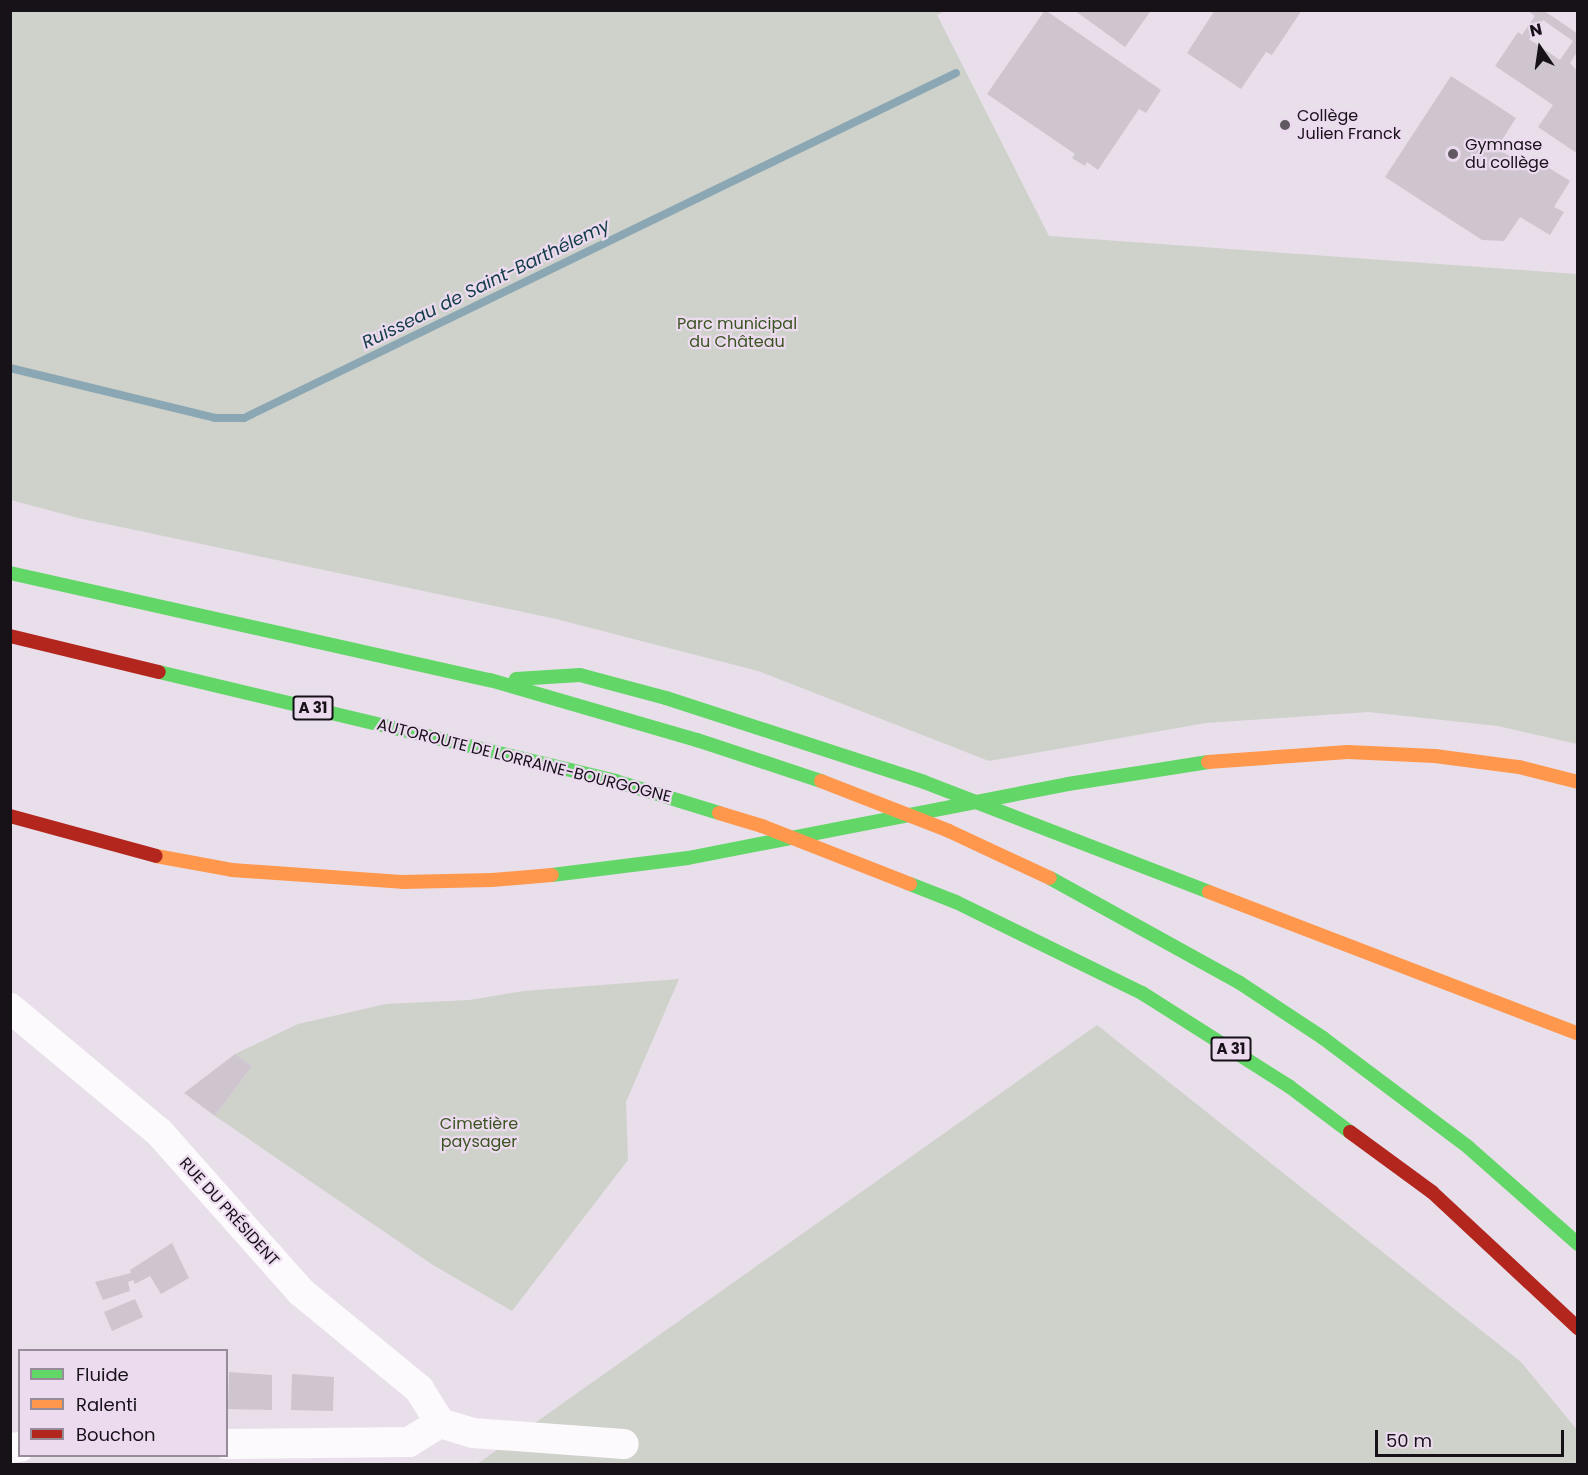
<!DOCTYPE html>
<meta charset="utf-8">
<style>
body{margin:0}
#map{position:relative;width:1588px;height:1475px;overflow:hidden;background:#e8dfea;font-family:Poppins,sans-serif}
div>[style]{position:absolute}
.green>*{inset:0;background:#cfd1cb}
.stream>*{height:8px;margin:-4px;padding:0 4px;transform-origin:4px;border-radius:4px;background:#8aa7b3}
.building>*{inset:0;background:#cec5cf}
.street>*{height:30px;margin:-15px;padding:0 15px;transform-origin:15px;border-radius:15px;background:#fcfafc}
.fast>*{height:14px;margin:-7px;padding:0 7px;transform-origin:7px;border-radius:7px;background:#63d668}
.slow>*{height:14px;margin:-7px;padding:0 7px;transform-origin:7px;border-radius:7px;background:#ff974d}
.jam>*{height:14px;margin:-7px;padding:0 7px;transform-origin:7px;border-radius:7px;background:#b3261e}
.dots>*{width:16px;height:16px;translate:-50% -50%;box-sizing:border-box;border:3px solid #ecdaef;border-radius:50%}
span{translate:-50% -50%;white-space:nowrap;text-align:center;line-height:1.15;-webkit-text-stroke:4.5px #ecdaef;paint-order:stroke}
.shield-label span{padding:2px 4px;background:#ecdaef;border:2px solid;border-radius:4px;-webkit-text-stroke-width:0}
.shield-label{font-size:15px;color:#171118;font-weight:700}
.poi-label{font-size:16px;color:#171118}
.left{translate:0 -50%;text-align:left}
.park-label{font-size:16px;color:#3a5420}
.street-label{font-size:16px;color:#171118}
.water-label{font-size:18px;color:#123d48;font-style:italic}
.frame{position:absolute;inset:0;border:12px solid #171118;pointer-events:none}
.legend{position:absolute;left:18px;top:1349px;width:210px;height:108px;box-sizing:border-box;background:#ecdaef;border:2px solid #978a99;margin:0;padding:8px 10px;list-style:none;font-size:18px;color:#171118}
.legend li{display:flex;align-items:center;gap:12px;height:30px}
.legend b{width:30px;border:2px solid #978a99}
.north{position:absolute;left:1510px;top:18px;width:60px;height:60px;-webkit-text-stroke:4px #ecdaef;paint-order:stroke;rotate:347deg;font-size:16px;font-weight:700;line-height:24px;text-align:center;color:#171118}
.north::after{content:'';display:block;margin:auto;width:21px;height:27px;background:#171118;clip-path:polygon(50% 0,100% 100%,50% 72%,0 100%)}
.scale{position:absolute;left:1375px;top:1430px;width:189px;height:27px;box-sizing:border-box;border:3px solid #171118;border-top:0;padding-left:8px;font-size:18px;line-height:21px;white-space:nowrap;color:#171118;-webkit-text-stroke:4px #ecdaef;paint-order:stroke}
</style>
<div id="map">
<div class="green">
<i style="clip-path:polygon(10px 11px,945px 11px,937px 15px,1049px 236px,1577px 274px,1577px 744px,1498px 726px,1368px 712px,1206px 723px,989px 761px,758px 671px,556px 619px,78px 518px,11px 500px)"></i>
<i style="clip-path:polygon(679px 979px,626px 1102px,628px 1160px,512px 1311px,433px 1265px,215px 1116px,252px 1066px,235px 1054px,298px 1024px,386px 1004px,469px 1000px,524px 991px)"></i>
<i style="clip-path:polygon(1097px 1025px,1521px 1362px,1578px 1431px,1577px 1464px,477px 1464px)"></i>
</div>
<div class="stream">
<i style="left:10px;top:368px;width:211px;rotate:13.7deg"></i>
<i style="left:215px;top:418px;width:29px"></i>
<i style="left:244px;top:418px;width:791px;rotate:-25.85deg"></i>
</div>
<div class="building">
<i style="clip-path:polygon(1045px 10px,1161px 90px,1146px 113px,1139px 109px,1098px 170px,1087px 162px,1085px 166px,1072px 158px,1075px 154px,987px 94px)"></i>
<i style="clip-path:polygon(1074px 10px,1148px 10px,1150px 12px,1125px 47px)"></i>
<i style="clip-path:polygon(1215px 10px,1302px 10px,1272px 55px,1266px 52px,1241px 89px,1187px 53px)"></i>
<i style="clip-path:polygon(evenodd,1527px 10px,1543px 10px,1578px 34px,1578px 51px,1570px 63px,1578px 72px,1578px 154px,1538px 127px,1553px 105px,1495px 66px,1518px 32px,1522px 35px,1535px 16px,1527px 10px,1543px 20px,1573px 41px,1560px 60px,1529px 39px,1543px 20px)"></i>
<i style="clip-path:polygon(1451px 76px,1516px 118px,1497px 148px,1529px 169px,1536px 160px,1570px 181px,1554px 207px,1564px 212px,1550px 235px,1520px 217px,1504px 241px,1482px 240px,1385px 177px)"></i>
<i style="clip-path:polygon(235px 1054px,252px 1066px,215px 1116px,184px 1093px)"></i>
<i style="clip-path:polygon(172px 1243px,189px 1278px,161px 1294px,150px 1276px,135px 1284px,133px 1280px,128px 1282px,130px 1291px,103px 1300px,95px 1282px,131px 1273px,130px 1270px)"></i>
<i style="clip-path:polygon(135px 1299px,143px 1317px,112px 1331px,104px 1312px)"></i>
<i style="clip-path:polygon(229px 1372px,272px 1375px,272px 1410px,228px 1409px)"></i>
<i style="clip-path:polygon(292px 1374px,334px 1377px,333px 1411px,291px 1410px)"></i>
</div>
<div class="street">
<i style="left:10px;top:1008px;width:194px;rotate:39.8deg"></i>
<i style="left:159px;top:1132px;width:214px;rotate:48.4deg"></i>
<i style="left:301px;top:1292px;width:153px;rotate:39.4deg"></i>
<i style="left:419px;top:1389px;width:40px;rotate:58deg"></i>
<i style="left:440px;top:1423px;width:34px;rotate:17deg"></i>
<i style="left:473px;top:1433px;width:151px;rotate:4.2deg"></i>
<i style="left:226px;top:1444px;width:183px;rotate:-0.6deg"></i>
<i style="left:409px;top:1442px;width:36px;rotate:-32deg"></i>
<i style="left:10px;top:1448px;width:10px;rotate:-6deg"></i>
</div>
<div class="fast">
<i style="left:10px;top:573px;width:492px;rotate:12.6deg"></i>
<i style="left:490px;top:680px;width:216px;rotate:16.2deg"></i>
<i style="left:697px;top:740px;width:131px;rotate:18.3deg"></i>
<i style="left:159px;top:672px;width:469px;rotate:13.4deg"></i>
<i style="left:615px;top:781px;width:109px;rotate:17.1deg"></i>
<i style="left:516px;top:679px;width:64px;rotate:-3.6deg"></i>
<i style="left:580px;top:675px;width:89px;rotate:15deg"></i>
<i style="left:666px;top:698px;width:271px;rotate:18deg"></i>
<i style="left:924px;top:782px;width:305px;rotate:21.1deg"></i>
<i style="left:552px;top:875px;width:137px;rotate:-7.1deg"></i>
<i style="left:688px;top:858px;width:387px;rotate:-11deg"></i>
<i style="left:1068px;top:784px;width:142px;rotate:-8.9deg"></i>
<i style="left:1050px;top:878px;width:217px;rotate:28.9deg"></i>
<i style="left:1240px;top:983px;width:100px;rotate:33.5deg"></i>
<i style="left:1323px;top:1038px;width:181px;rotate:36.9deg"></i>
<i style="left:1468px;top:1147px;width:147px;rotate:41.4deg"></i>
<i style="left:910px;top:884px;width:49px;rotate:21.4deg"></i>
<i style="left:956px;top:902px;width:207px;rotate:26.1deg"></i>
<i style="left:1142px;top:993px;width:175px;rotate:32.4deg"></i>
<i style="left:1290px;top:1087px;width:75px;rotate:36.9deg"></i>
</div>
<div class="slow">
<i style="left:1208px;top:762px;width:140px;rotate:-4.1deg"></i>
<i style="left:1348px;top:752px;width:87px;rotate:2.6deg"></i>
<i style="left:1435px;top:756px;width:85px;rotate:7.5deg"></i>
<i style="left:1519px;top:767px;width:61px;rotate:14.3deg"></i>
<i style="left:821px;top:781px;width:137px;rotate:21.3deg"></i>
<i style="left:949px;top:831px;width:111px;rotate:25deg"></i>
<i style="left:719px;top:813px;width:45px;rotate:16.8deg"></i>
<i style="left:762px;top:826px;width:159px;rotate:21.4deg"></i>
<i style="left:156px;top:856px;width:77px;rotate:10.4deg"></i>
<i style="left:232px;top:870px;width:170px;rotate:4deg"></i>
<i style="left:402px;top:882px;width:90px;rotate:-1.3deg"></i>
<i style="left:492px;top:880px;width:60px;rotate:-4.8deg"></i>
<i style="left:1209px;top:892px;width:395px;rotate:21deg"></i>
</div>
<div class="jam">
<i style="left:10px;top:636px;width:153px;rotate:13.6deg"></i>
<i style="left:10px;top:816px;width:151px;rotate:15.3deg"></i>
<i style="left:1350px;top:1132px;width:102px;rotate:36.2deg"></i>
<i style="left:1432px;top:1192px;width:200px;rotate:43deg"></i>
</div>
<div class="dots">
<i style="left:1285px;top:125px;background:#605962"></i>
<i style="left:1453px;top:154px;background:#605962"></i>
</div>
<div class="shield-label">
<span style="left:313px;top:708px">A 31</span>
<span style="left:1231px;top:1049px">A 31</span>
</div>
<div class="poi-label">
<span class="left" style="left:1297px;top:125px">Collège<br>Julien Franck</span>
<span class="left" style="left:1465px;top:154px">Gymnase<br>du collège</span>
</div>
<div class="park-label">
<span style="left:737px;top:333px">Parc municipal<br>du Château</span>
<span style="left:479px;top:1133px">Cimetière<br>paysager</span>
</div>
<div class="street-label">
<span style="left:524px;top:761px;rotate:14deg">AUTOROUTE DE LORRAINE-BOURGOGNE</span>
<span style="left:229px;top:1212px;rotate:48deg">RUE DU PRÉSIDENT</span>
</div>
<div class="water-label">
<span style="left:486px;top:284px;rotate:-26deg">Ruisseau de Saint-Barthélemy</span>
</div>
<div class="frame"></div>
<ul class="legend">
<li><b style="height:8px;background:#63d668"></b>Fluide</li>
<li><b style="height:8px;background:#ff974d"></b>Ralenti</li>
<li><b style="height:8px;background:#b3261e"></b>Bouchon</li>
</ul>
<div class="north">N</div>
<div class="scale">50 m</div>
</div>
